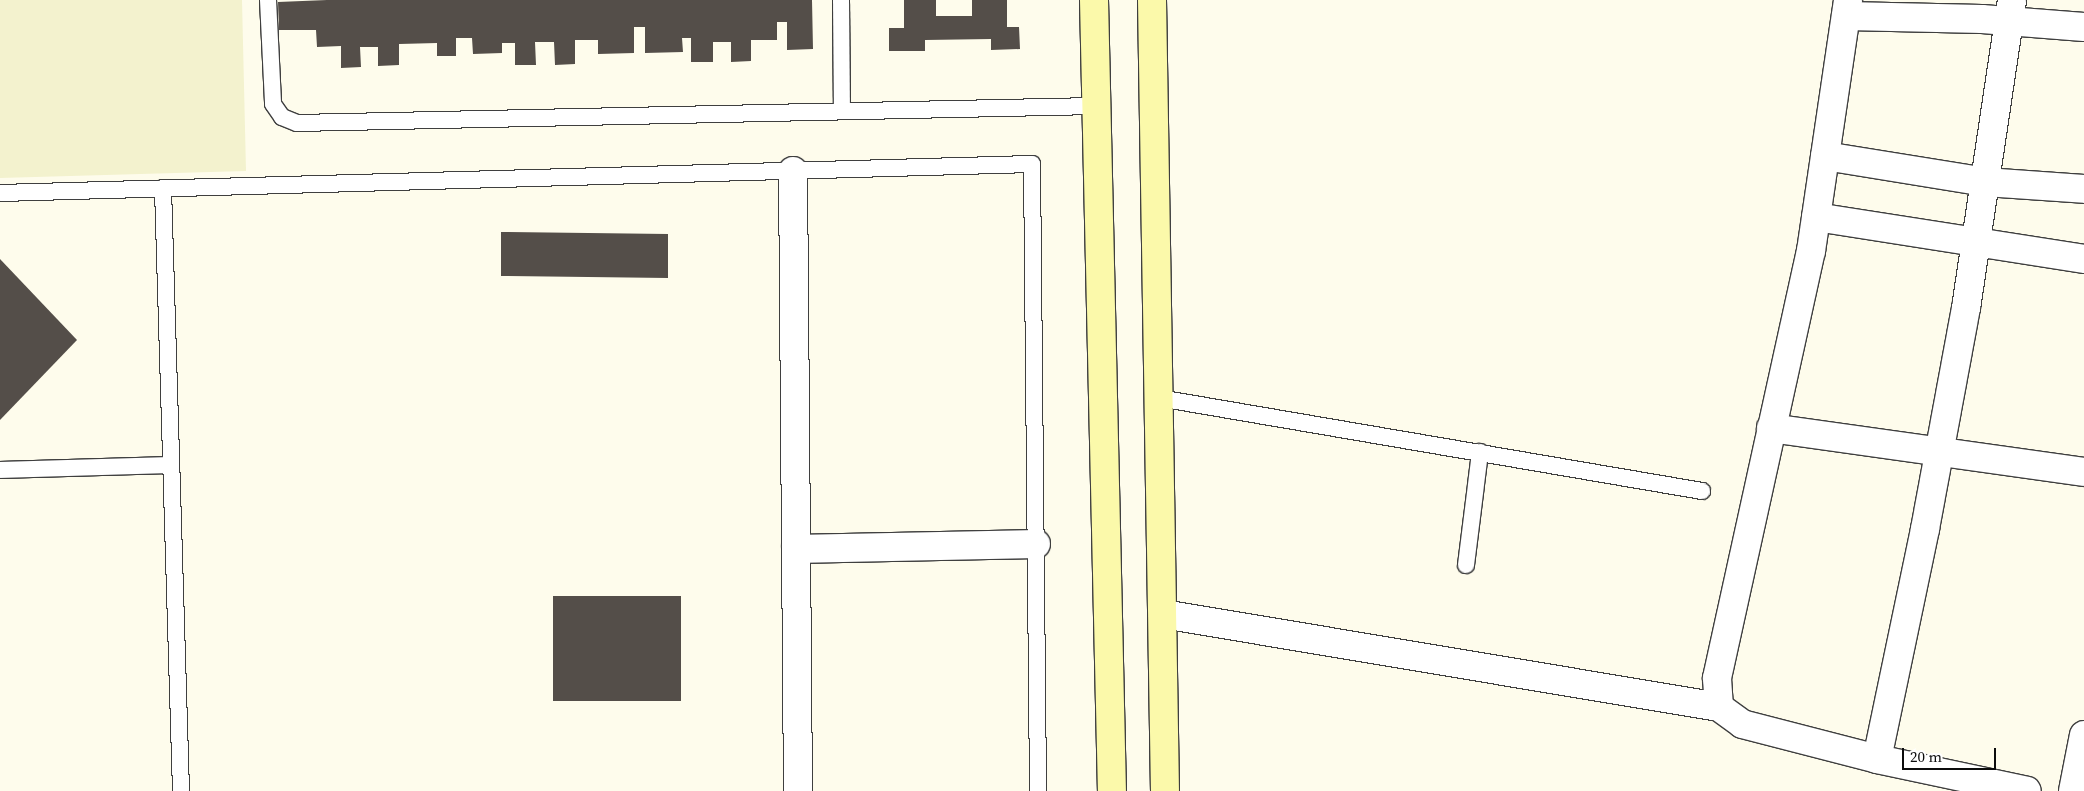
<!DOCTYPE html>
<style>
body{margin:0}
#map{position:relative;width:2084px;height:791px;overflow:hidden;background:#fefcec;font-family:"Source Serif 4",serif}
div>[style]{position:absolute}
.farmland>*{inset:0;background:#f3f2ce}
.building>*{inset:0;background:#544e49}
.roads{filter:drop-shadow(1px 0 #3f3f3f) drop-shadow(-1px 0 #3f3f3f) drop-shadow(0 1px #3f3f3f) drop-shadow(0 -1px #3f3f3f)}
.lane>*{height:16px;margin:-8px;padding:0 8px;transform-origin:8px;border-radius:8px;background:#fff}
.street>*{height:28px;margin:-14px;padding:0 14px;transform-origin:14px;border-radius:14px;background:#fff}
.secondary>*{height:28px;margin:-14px;padding:0 14px;transform-origin:14px;border-radius:14px;background:#fbf9aa}
span{translate:-50% -50%;white-space:nowrap;text-align:center;line-height:1.15;-webkit-text-stroke:5px #fff;paint-order:stroke}
.scale{position:absolute;left:1902px;top:748px;width:94px;height:22px;box-sizing:border-box;border:2px solid #0c0c0c;border-top:0;padding-left:6px;font-size:15px;line-height:18px;white-space:nowrap;color:#0c0c0c;-webkit-text-stroke:4px #fff;paint-order:stroke}
</style>
<div id="map">
<div class="farmland">
<i style="clip-path:polygon(0 0,242px 0,246px 171px,0 178px)"></i>
</div>
<div class="building">
<i style="clip-path:polygon(327px 0,812px 0,813px 49px,787px 50px,787px 22px,777px 22px,777px 40px,751px 40px,751px 61px,731px 62px,731px 42px,713px 42px,713px 62px,691px 62px,691px 38px,682px 38px,683px 52px,645px 53px,645px 27px,634px 27px,634px 53px,598px 54px,598px 40px,575px 40px,575px 64px,555px 65px,554px 42px,535px 42px,536px 65px,515px 65px,515px 43px,502px 43px,502px 53px,473px 54px,472px 38px,456px 38px,456px 56px,437px 56px,437px 43px,399px 44px,399px 65px,378px 66px,378px 47px,360px 47px,361px 67px,341px 68px,341px 46px,317px 47px,316px 30px,279px 30px,278px 2px)"></i>
<i style="clip-path:polygon(904px 0,936px 0,936px 16px,972px 16px,972px 0,1007px 0,1007px 27px,1019px 27px,1020px 49px,991px 50px,991px 39px,925px 40px,925px 51px,889px 51px,889px 28px,904px 28px)"></i>
<i style="clip-path:polygon(501px 232px,668px 234px,668px 278px,501px 276px)"></i>
<i style="clip-path:polygon(0 259px,77px 340px,0 420px)"></i>
<i style="clip-path:polygon(553px 596px,681px 596px,681px 701px,553px 701px)"></i>
</div>
<div class="roads">
<div class="lane">
<i style="left:268px;top:0;width:104px;rotate:87.2deg"></i>
<i style="left:273px;top:104px;width:16px;rotate:55deg"></i>
<i style="left:282px;top:117px;width:16px;rotate:22deg"></i>
<i style="left:297px;top:123px;width:799px;rotate:-1.22deg"></i>
<i style="left:841px;top:0;width:111px;rotate:89.5deg"></i>
<i style="left:163px;top:188px;width:603px;rotate:88.29deg"></i>
<i style="left:0;top:193px;width:1032px;rotate:-1.61deg"></i>
<i style="left:1032px;top:164px;width:627px;rotate:89.45deg"></i>
<i style="left:1159px;top:398px;width:551px;rotate:9.72deg"></i>
<i style="left:0;top:470px;width:171px;rotate:-1.7deg"></i>
<i style="left:1466px;top:565px;width:114px;rotate:-82.9deg"></i>
</div>
<div class="street">
<i style="left:1846px;top:16px;width:136px;rotate:1.3deg"></i>
<i style="left:1982px;top:19px;width:102px;rotate:4.5deg"></i>
<i style="left:1825px;top:156px;width:162px;rotate:9.2deg"></i>
<i style="left:1985px;top:182px;width:99px;rotate:4deg"></i>
<i style="left:793px;top:171px;width:620px;rotate:89.54deg"></i>
<i style="left:1816px;top:217px;width:271px;rotate:8.9deg"></i>
<i style="left:1771px;top:428px;width:316px;rotate:8deg"></i>
<i style="left:796px;top:549px;width:240px;rotate:-1.2deg"></i>
<i style="left:1163px;top:614px;width:564px;rotate:9.5deg"></i>
<i style="left:1719px;top:707px;width:29px;rotate:36deg"></i>
<i style="left:1742px;top:724px;width:139px;rotate:14.5deg"></i>
<i style="left:1877px;top:759px;width:153px;rotate:12deg"></i>
<i style="left:1719px;top:707px;width:29px;rotate:-94deg"></i>
<i style="left:1717px;top:678px;width:437px;rotate:-77.6deg"></i>
<i style="left:1811px;top:251px;width:254px;rotate:-81.6deg"></i>
<i style="left:1877px;top:759px;width:235px;rotate:-78.2deg"></i>
<i style="left:1925px;top:529px;width:225px;rotate:-79.5deg"></i>
<i style="left:1966px;top:308px;width:311px;rotate:-81.5deg"></i>
<i style="left:2073px;top:791px;width:57px;rotate:-78.9deg"></i>
</div>
<div class="secondary">
<i style="left:1094px;top:0;width:791px;rotate:88.7deg"></i>
<i style="left:1152px;top:0;width:791px;rotate:89.06deg"></i>
</div>
</div>
<div class="scale">20 m</div>
</div>
